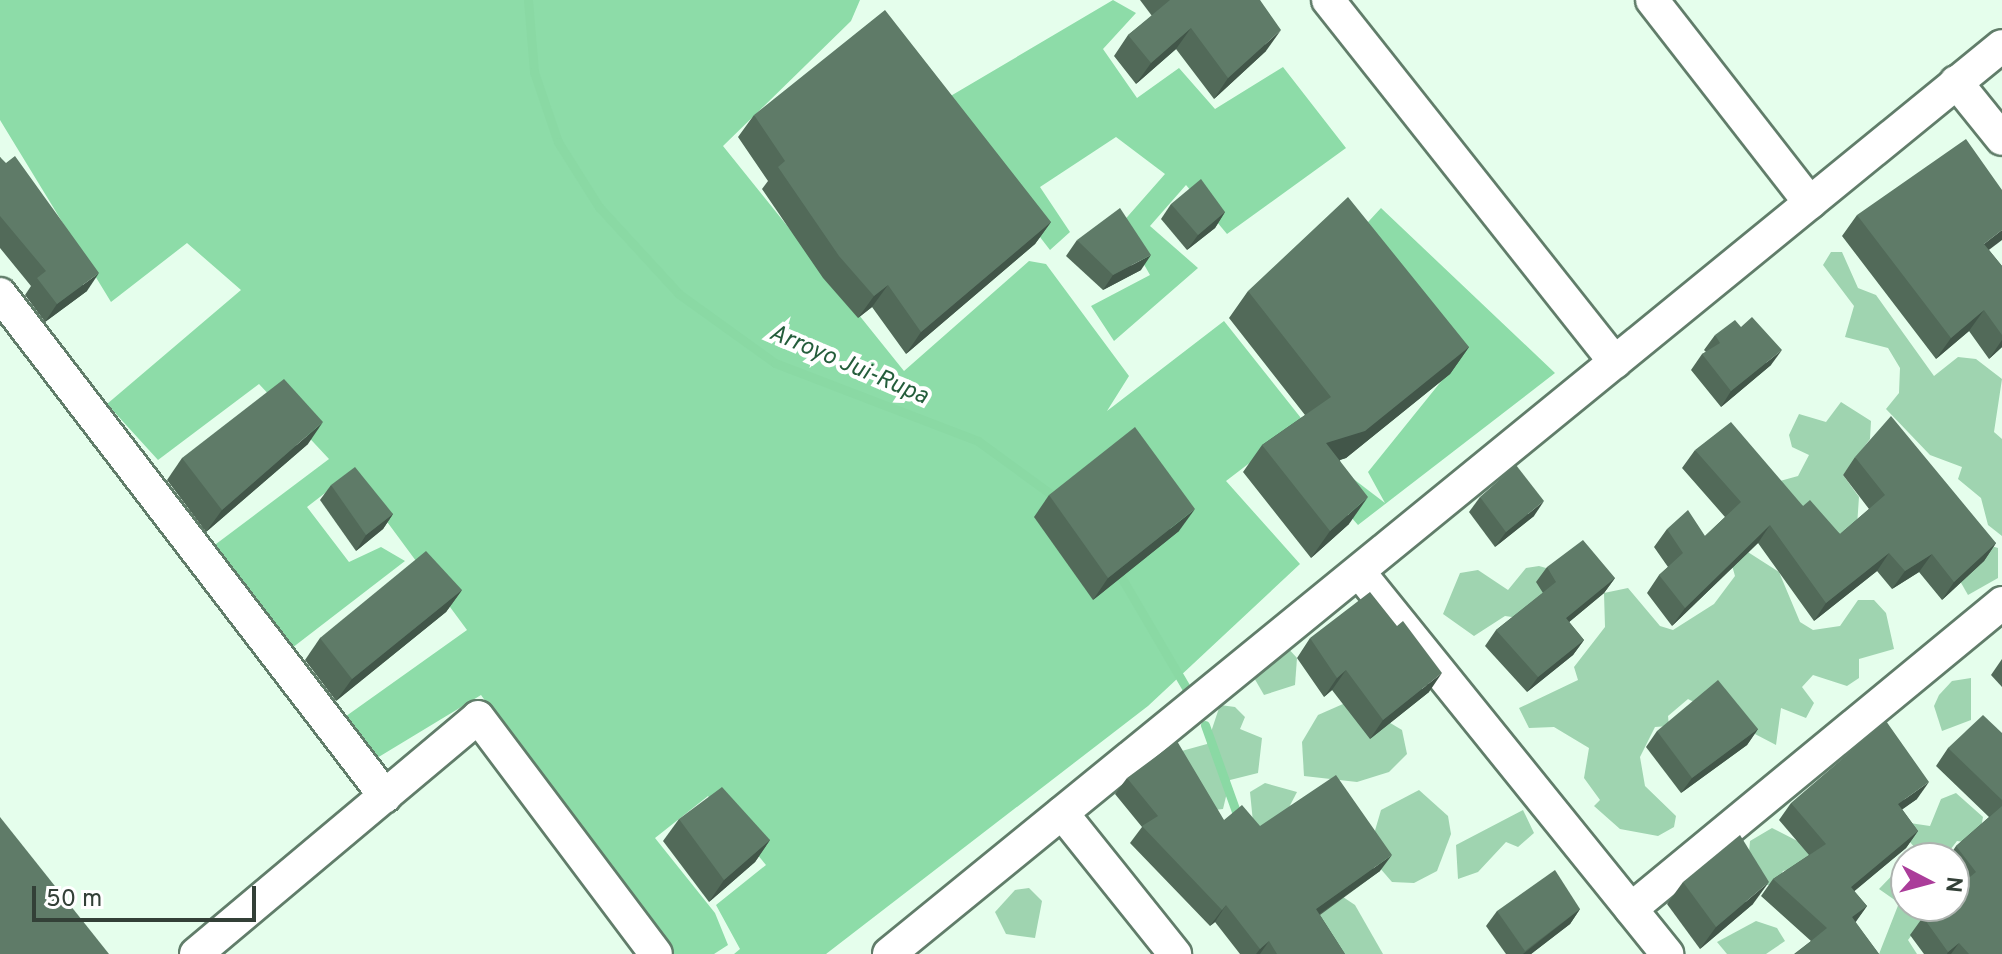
<!DOCTYPE html>
<style>
body{margin:0}
#map{position:relative;width:2002px;height:954px;overflow:hidden;background:#e5feec;font-family:Overpass,sans-serif}
div>[style]{position:absolute}
.green>*{inset:0;background:#9fd4b0}
.forest>*{inset:0;background:#8ddca8}
.stream>*{height:9px;margin:-4.5px;padding:0 4.5px;transform-origin:4.5px;border-radius:4.5px;background:#8ad9a4}
.roads{filter:drop-shadow(2px 0 #617d6a) drop-shadow(-2px 0 #617d6a) drop-shadow(0 2px #617d6a) drop-shadow(0 -2px #617d6a)}
.street>*{height:32px;margin:-16px;padding:0 16px;transform-origin:16px;border-radius:16px;background:#fff}
.wall>*{inset:0;background:#526a59}
.shaded-wall>*{inset:0;background:#425649}
.building>*{inset:0;background:#5f7b68}
span{translate:-50% -50%;white-space:nowrap;text-align:center;line-height:1.15;-webkit-text-stroke:8px #fff;paint-order:stroke}
.water-label{font-size:24px;color:#245d3b;font-style:italic}
.north{position:absolute;left:1890px;top:842px;width:80px;height:80px;box-sizing:border-box;background:#fff;border:2px solid #adb3af;border-radius:50%;rotate:96deg;font-size:22px;font-weight:700;line-height:32px;text-align:center;color:#334037}
.north::after{content:'';display:block;margin:auto;width:28px;height:36px;background:#ab3d9a;clip-path:polygon(50% 0,100% 100%,50% 72%,0 100%)}
.scale{position:absolute;left:32px;top:886px;width:224px;height:36px;box-sizing:border-box;border:4px solid #334037;border-top:0;padding-left:10px;font-size:24px;line-height:28px;white-space:nowrap;color:#334037;-webkit-text-stroke:6px #fff;paint-order:stroke}
</style>
<div id="map">
<div class="green">
<i style="clip-path:polygon(1831px 252px,1842px 252px,1858px 288px,1876px 295px,1934px 376px,1958px 357px,1976px 359px,2002px 379px,1994px 432px,2002px 439px,2002px 536px,1988px 525px,1981px 498px,1958px 479px,1962px 467px,1930px 455px,1886px 409px,1899px 393px,1900px 368px,1888px 348px,1845px 337px,1854px 306px,1823px 265px)"></i>
<i style="clip-path:polygon(1841px 402px,1871px 421px,1870px 439px,1843px 475px,1859px 497px,1857px 526px,1827px 540px,1780px 481px,1798px 476px,1809px 455px,1792px 447px,1789px 435px,1799px 414px,1826px 422px)"></i>
<i style="clip-path:polygon(1985px 544px,1998px 548px,1998px 578px,1968px 595px,1956px 574px)"></i>
<i style="clip-path:polygon(1740px 547px,1779px 572px,1800px 622px,1813px 630px,1840px 626px,1858px 600px,1874px 600px,1886px 613px,1894px 649px,1859px 659px,1859px 678px,1847px 686px,1813px 675px,1802px 687px,1814px 703px,1806px 718px,1781px 708px,1776px 745px,1688px 699px,1668px 716px,1669px 726px,1655px 727px,1640px 757px,1645px 786px,1676px 816px,1674px 827px,1658px 836px,1620px 829px,1594px 806px,1600px 800px,1584px 778px,1589px 748px,1554px 727px,1529px 728px,1519px 708px,1578px 680px,1574px 667px,1605px 627px,1604px 593px,1628px 588px,1660px 626px,1673px 630px,1714px 604px,1735px 576px,1731px 562px)"></i>
<i style="clip-path:polygon(1539px 566px,1553px 570px,1565px 586px,1519px 618px,1505px 616px,1474px 636px,1443px 614px,1460px 573px,1478px 570px,1508px 590px,1526px 568px)"></i>
<i style="clip-path:polygon(1286px 646px,1297px 658px,1295px 685px,1264px 695px,1253px 676px)"></i>
<i style="clip-path:polygon(1971px 678px,1971px 720px,1942px 731px,1934px 706px,1939px 695px,1952px 681px)"></i>
<i style="clip-path:polygon(1343px 704px,1360px 705px,1402px 730px,1407px 754px,1389px 772px,1357px 782px,1304px 776px,1302px 742px,1318px 715px)"></i>
<i style="clip-path:polygon(1220px 705px,1235px 707px,1245px 717px,1240px 729px,1262px 738px,1258px 773px,1230px 780px,1223px 809px,1214px 810px,1178px 752px,1207px 744px)"></i>
<i style="clip-path:polygon(1265px 783px,1297px 792px,1283px 819px,1264px 831px,1253px 822px,1250px 792px)"></i>
<i style="clip-path:polygon(1419px 790px,1448px 816px,1451px 834px,1437px 871px,1414px 883px,1392px 882px,1372px 859px,1374px 834px,1381px 810px)"></i>
<i style="clip-path:polygon(1956px 793px,1983px 817px,1978px 844px,1957px 841px,1944px 858px,1924px 858px,1902px 833px,1903px 822px,1930px 826px,1941px 799px)"></i>
<i style="clip-path:polygon(1523px 810px,1534px 833px,1518px 847px,1506px 842px,1478px 872px,1458px 879px,1456px 845px)"></i>
<i style="clip-path:polygon(1772px 828px,1813px 849px,1806px 866px,1783px 871px,1775px 885px,1759px 885px,1748px 863px,1750px 841px)"></i>
<i style="clip-path:polygon(1905px 862px,1906px 906px,1934px 906px,1908px 940px,1917px 954px,1879px 954px,1899px 903px,1879px 889px)"></i>
<i style="clip-path:polygon(1029px 888px,1042px 901px,1035px 938px,1006px 934px,995px 912px,1015px 890px)"></i>
<i style="clip-path:polygon(1331px 889px,1355px 905px,1383px 954px,1327px 954px,1294px 900px)"></i>
<i style="clip-path:polygon(1756px 921px,1777px 928px,1785px 941px,1766px 954px,1727px 954px,1717px 942px)"></i>
</div>
<div class="forest">
<i style="clip-path:polygon(0 0,860px 0,851px 21px,723px 146px,904px 371px,1029px 261px,1046px 264px,1129px 376px,1107px 411px,1224px 321px,1343px 471px,1385px 503px,1368px 472px,1464px 353px,1357px 234px,1381px 208px,1555px 373px,1358px 525px,1282px 438px,1226px 481px,1300px 564px,1148px 706px,826px 954px,734px 954px,740px 949px,716px 905px,766px 865px,708px 796px,655px 838px,715px 913px,728px 945px,714px 954px,667px 954px,481px 695px,377px 758px,342px 719px,467px 630px,351px 473px,307px 507px,349px 562px,381px 547px,405px 561px,292px 648px,212px 547px,329px 459px,259px 384px,158px 460px,107px 404px,241px 290px,187px 243px,111px 302px,0 120px)"></i>
<i style="clip-path:polygon(1113px 0,1136px 13px,1103px 49px,1137px 98px,1179px 68px,1215px 109px,1283px 67px,1346px 148px,1227px 234px,1186px 185px,1150px 226px,1198px 268px,1114px 341px,1091px 306px,1150px 275px,1121px 224px,1165px 174px,1116px 137px,1040px 187px,1070px 232px,1050px 250px,937px 104px)"></i>
</div>
<div class="stream">
<i style="left:528px;top:0;width:72px;rotate:85.2deg"></i>
<i style="left:534px;top:72px;width:74px;rotate:71.1deg"></i>
<i style="left:558px;top:142px;width:77px;rotate:57.8deg"></i>
<i style="left:599px;top:207px;width:118px;rotate:47.4deg"></i>
<i style="left:679px;top:294px;width:118px;rotate:35.7deg"></i>
<i style="left:775px;top:363px;width:217px;rotate:21deg"></i>
<i style="left:978px;top:441px;width:100px;rotate:36.1deg"></i>
<i style="left:1117px;top:570px;width:140px;rotate:59.6deg"></i>
<i style="left:1205px;top:725px;width:101px;rotate:70.3deg"></i>
</div>
<div class="roads">
<div class="street">
<i style="left:1328px;top:0;width:462px;rotate:51.6deg"></i>
<i style="left:1652px;top:0;width:257px;rotate:52.1deg"></i>
<i style="left:1956px;top:82px;width:73px;rotate:51.1deg"></i>
<i style="left:0;top:294px;width:633px;rotate:52.51deg"></i>
<i style="left:1359px;top:572px;width:491px;rotate:51.1deg"></i>
<i style="left:1062px;top:813px;width:181px;rotate:51.3deg"></i>
<i style="left:1631px;top:909px;width:481px;rotate:-39.5deg"></i>
<i style="left:196px;top:954px;width:368px;rotate:-40deg"></i>
<i style="left:478px;top:717px;width:296px;rotate:53.1deg"></i>
<i style="left:889px;top:954px;width:1436px;rotate:-39.21deg"></i>
</div>
</div>
<div class="wall">
<i style="clip-path:polygon(1140px 0,1260px 0,1266px 51px,1214px 99px,1176px 49px,1136px 84px,1114px 56px,1128px 35px,1152px 16px)"></i>
<i style="clip-path:polygon(754px 115px,1051px 222px,1035px 244px,906px 354px,872px 307px,858px 318px,823px 278px,762px 189px,768px 181px,738px 137px)"></i>
<i style="clip-path:polygon(0 157px,87px 291px,45px 322px,25px 295px,31px 286px,0 248px)"></i>
<i style="clip-path:polygon(1171px 204px,1225px 212px,1215px 228px,1187px 250px,1161px 219px)"></i>
<i style="clip-path:polygon(1857px 215px,1989px 250px,2002px 266px,2002px 347px,1989px 359px,1969px 331px,1936px 359px,1842px 236px)"></i>
<i style="clip-path:polygon(1077px 240px,1141px 270px,1103px 290px,1066px 256px)"></i>
<i style="clip-path:polygon(1248px 291px,1469px 347px,1450px 374px,1346px 458px,1340px 460px,1349px 524px,1311px 558px,1243px 472px,1262px 445px,1305px 415px,1229px 318px)"></i>
<i style="clip-path:polygon(1715px 335px,1771px 365px,1721px 407px,1691px 370px,1702px 354px,1706px 352px,1704px 350px)"></i>
<i style="clip-path:polygon(308px 444px,206px 532px,167px 480px,182px 458px)"></i>
<i style="clip-path:polygon(1695px 450px,1803px 506px,1840px 534px,1869px 509px,1843px 475px,1855px 457px,1996px 543px,1984px 561px,1942px 600px,1919px 572px,1892px 589px,1877px 571px,1814px 621px,1758px 543px,1672px 626px,1647px 593px,1659px 575px,1668px 567px,1654px 547px,1667px 529px,1705px 536px,1725px 517px,1682px 468px)"></i>
<i style="clip-path:polygon(331px 485px,393px 514px,383px 529px,356px 551px,320px 500px)"></i>
<i style="clip-path:polygon(1049px 495px,1179px 531px,1093px 600px,1034px 517px)"></i>
<i style="clip-path:polygon(1480px 497px,1534px 516px,1495px 547px,1469px 512px)"></i>
<i style="clip-path:polygon(1547px 567px,1615px 578px,1604px 593px,1569px 622px,1584px 640px,1573px 655px,1527px 692px,1485px 646px,1496px 630px,1543px 593px,1536px 582px)"></i>
<i style="clip-path:polygon(462px 590px,446px 612px,336px 701px,305px 660px,320px 638px)"></i>
<i style="clip-path:polygon(1310px 638px,1429px 692px,1370px 739px,1332px 690px,1324px 697px,1297px 658px)"></i>
<i style="clip-path:polygon(2002px 659px,2002px 687px,1991px 675px)"></i>
<i style="clip-path:polygon(1758px 729px,1747px 745px,1681px 793px,1646px 747px,1657px 731px)"></i>
<i style="clip-path:polygon(2002px 733px,2002px 954px,1924px 954px,1910px 935px,1923px 917px,1960px 885px,1954px 878px,1954px 858px,1948px 858px,1956px 846px,1989px 817px,1936px 766px,1948px 748px)"></i>
<i style="clip-path:polygon(1127px 778px,1224px 820px,1260px 826px,1380px 871px,1320px 915px,1345px 954px,1240px 954px,1215px 922px,1210px 926px,1130px 843px,1142px 827px,1115px 794px)"></i>
<i style="clip-path:polygon(1917px 799px,1902px 809px,1918px 831px,1906px 848px,1854px 891px,1867px 906px,1855px 922px,1879px 954px,1794px 954px,1811px 941px,1761px 896px,1773px 879px,1809px 855px,1779px 820px,1791px 803px)"></i>
<i style="clip-path:polygon(679px 819px,770px 840px,755px 862px,709px 902px,663px 841px)"></i>
<i style="clip-path:polygon(1683px 882px,1753px 904px,1700px 949px,1667px 904px)"></i>
<i style="clip-path:polygon(1580px 909px,1570px 924px,1531px 954px,1506px 954px,1486px 926px,1497px 911px)"></i>
</div>
<div class="shaded-wall">
<i style="clip-path:polygon(1191px 28px,1176px 49px,1136px 84px,1151px 63px)"></i>
<i style="clip-path:polygon(1281px 30px,1266px 51px,1214px 99px,1228px 78px)"></i>
<i style="clip-path:polygon(1225px 212px,1215px 228px,1187px 250px,1198px 235px)"></i>
<i style="clip-path:polygon(1051px 222px,1035px 244px,906px 354px,921px 332px)"></i>
<i style="clip-path:polygon(2002px 230px,2002px 240px,1969px 265px,1984px 244px)"></i>
<i style="clip-path:polygon(1151px 255px,1141px 270px,1103px 290px,1113px 275px)"></i>
<i style="clip-path:polygon(99px 273px,87px 291px,45px 322px,57px 304px)"></i>
<i style="clip-path:polygon(888px 285px,872px 307px,858px 318px,874px 296px)"></i>
<i style="clip-path:polygon(1984px 310px,1969px 331px,1936px 359px,1951px 338px)"></i>
<i style="clip-path:polygon(2002px 340px,2002px 347px,1989px 359px)"></i>
<i style="clip-path:polygon(1469px 347px,1450px 374px,1346px 458px,1307px 470px,1326px 443px)"></i>
<i style="clip-path:polygon(1782px 350px,1771px 365px,1721px 407px,1731px 391px)"></i>
<i style="clip-path:polygon(323px 422px,308px 444px,206px 532px,222px 510px)"></i>
<i style="clip-path:polygon(1368px 497px,1349px 524px,1311px 558px,1330px 531px)"></i>
<i style="clip-path:polygon(1544px 501px,1534px 516px,1495px 547px,1506px 532px)"></i>
<i style="clip-path:polygon(1195px 509px,1179px 531px,1093px 600px,1108px 578px)"></i>
<i style="clip-path:polygon(393px 514px,383px 529px,356px 551px,366px 535px)"></i>
<i style="clip-path:polygon(1770px 525px,1758px 543px,1672px 626px,1685px 608px)"></i>
<i style="clip-path:polygon(1996px 543px,1984px 561px,1942px 600px,1954px 582px)"></i>
<i style="clip-path:polygon(1889px 553px,1877px 571px,1814px 621px,1826px 603px)"></i>
<i style="clip-path:polygon(1932px 554px,1919px 572px,1892px 589px,1905px 571px)"></i>
<i style="clip-path:polygon(1615px 578px,1604px 593px,1556px 633px,1566px 618px)"></i>
<i style="clip-path:polygon(462px 590px,446px 612px,336px 701px,352px 679px)"></i>
<i style="clip-path:polygon(1584px 640px,1573px 655px,1527px 692px,1538px 677px)"></i>
<i style="clip-path:polygon(1346px 670px,1332px 690px,1324px 697px,1337px 678px)"></i>
<i style="clip-path:polygon(1442px 673px,1429px 692px,1370px 739px,1383px 720px)"></i>
<i style="clip-path:polygon(1758px 729px,1747px 745px,1681px 793px,1692px 778px)"></i>
<i style="clip-path:polygon(1929px 782px,1917px 799px,1886px 821px,1898px 804px)"></i>
<i style="clip-path:polygon(1918px 831px,1906px 848px,1839px 904px,1851px 887px)"></i>
<i style="clip-path:polygon(770px 840px,755px 862px,709px 902px,724px 880px)"></i>
<i style="clip-path:polygon(1392px 855px,1380px 871px,1304px 925px,1316px 909px)"></i>
<i style="clip-path:polygon(1769px 882px,1753px 904px,1700px 949px,1716px 927px)"></i>
<i style="clip-path:polygon(1226px 905px,1215px 922px,1210px 926px,1222px 910px)"></i>
<i style="clip-path:polygon(1867px 906px,1855px 923px,1852px 917px)"></i>
<i style="clip-path:polygon(1580px 909px,1570px 924px,1531px 954px,1523px 954px)"></i>
<i style="clip-path:polygon(1269px 941px,1260px 954px,1256px 954px,1260px 949px)"></i>
<i style="clip-path:polygon(1959px 943px,1951px 954px,1947px 954px,1948px 952px)"></i>
</div>
<div class="building">
<i style="clip-path:polygon(1170px 0,1260px 0,1281px 30px,1228px 78px,1191px 28px,1151px 63px,1128px 35px)"></i>
<i style="clip-path:polygon(885px 10px,1051px 222px,921px 332px,888px 285px,874px 296px,839px 256px,778px 167px,785px 161px,754px 115px)"></i>
<i style="clip-path:polygon(1966px 139px,2002px 190px,2002px 230px,1984px 244px,2002px 266px,2002px 335px,1984px 310px,1951px 338px,1857px 215px)"></i>
<i style="clip-path:polygon(15px 156px,99px 273px,57px 304px,37px 278px,46px 271px,0 216px,0 157px,6px 163px)"></i>
<i style="clip-path:polygon(1201px 179px,1225px 212px,1198px 235px,1171px 204px)"></i>
<i style="clip-path:polygon(1348px 197px,1469px 347px,1365px 431px,1326px 443px,1368px 497px,1330px 531px,1262px 445px,1331px 397px,1248px 291px)"></i>
<i style="clip-path:polygon(1120px 208px,1151px 255px,1113px 275px,1077px 240px)"></i>
<i style="clip-path:polygon(1752px 317px,1782px 350px,1731px 391px,1702px 354px,1720px 343px,1715px 335px,1735px 320px,1741px 327px)"></i>
<i style="clip-path:polygon(284px 379px,323px 422px,222px 510px,182px 458px)"></i>
<i style="clip-path:polygon(1891px 416px,1996px 543px,1954px 582px,1932px 554px,1905px 571px,1889px 553px,1826px 603px,1770px 525px,1685px 608px,1659px 575px,1683px 553px,1667px 529px,1688px 510px,1705px 536px,1741px 502px,1695px 450px,1731px 422px,1803px 506px,1810px 500px,1840px 534px,1885px 495px,1855px 457px)"></i>
<i style="clip-path:polygon(1135px 427px,1195px 509px,1108px 578px,1049px 495px)"></i>
<i style="clip-path:polygon(1516px 465px,1544px 501px,1506px 532px,1480px 497px)"></i>
<i style="clip-path:polygon(355px 467px,393px 514px,366px 535px,331px 485px)"></i>
<i style="clip-path:polygon(1583px 540px,1615px 578px,1566px 618px,1584px 640px,1538px 677px,1496px 630px,1556px 582px,1547px 567px)"></i>
<i style="clip-path:polygon(426px 551px,462px 590px,352px 679px,320px 638px)"></i>
<i style="clip-path:polygon(1370px 592px,1397px 626px,1403px 621px,1442px 673px,1383px 720px,1346px 670px,1337px 678px,1310px 638px)"></i>
<i style="clip-path:polygon(1718px 680px,1758px 729px,1692px 778px,1657px 731px)"></i>
<i style="clip-path:polygon(1983px 715px,2002px 733px,2002px 800px,1948px 748px)"></i>
<i style="clip-path:polygon(1886px 721px,1929px 782px,1898px 804px,1918px 831px,1851px 887px,1867px 906px,1852px 917px,1879px 954px,1795px 954px,1827px 928px,1773px 879px,1826px 844px,1791px 803px)"></i>
<i style="clip-path:polygon(1177px 741px,1224px 820px,1242px 805px,1260px 826px,1336px 775px,1392px 855px,1316px 909px,1345px 954px,1277px 954px,1269px 941px,1260px 949px,1226px 905px,1222px 910px,1142px 826px,1158px 816px,1127px 778px)"></i>
<i style="clip-path:polygon(722px 787px,770px 840px,724px 880px,679px 819px)"></i>
<i style="clip-path:polygon(2002px 806px,2002px 954px,1969px 954px,1959px 943px,1948px 952px,1923px 917px,1936px 906px,1954px 906px,1954px 890px,1976px 872px,1956px 846px)"></i>
<i style="clip-path:polygon(0 817px,109px 954px,0 954px)"></i>
<i style="clip-path:polygon(1740px 835px,1769px 882px,1716px 927px,1683px 882px)"></i>
<i style="clip-path:polygon(1555px 870px,1580px 909px,1525px 951px,1497px 911px)"></i>
</div>
<div class="water-label">
<span style="left:848px;top:366px;rotate:23deg">Arroyo Jui-Rupa</span>
</div>
<div class="north">N</div>
<div class="scale">50 m</div>
</div>
